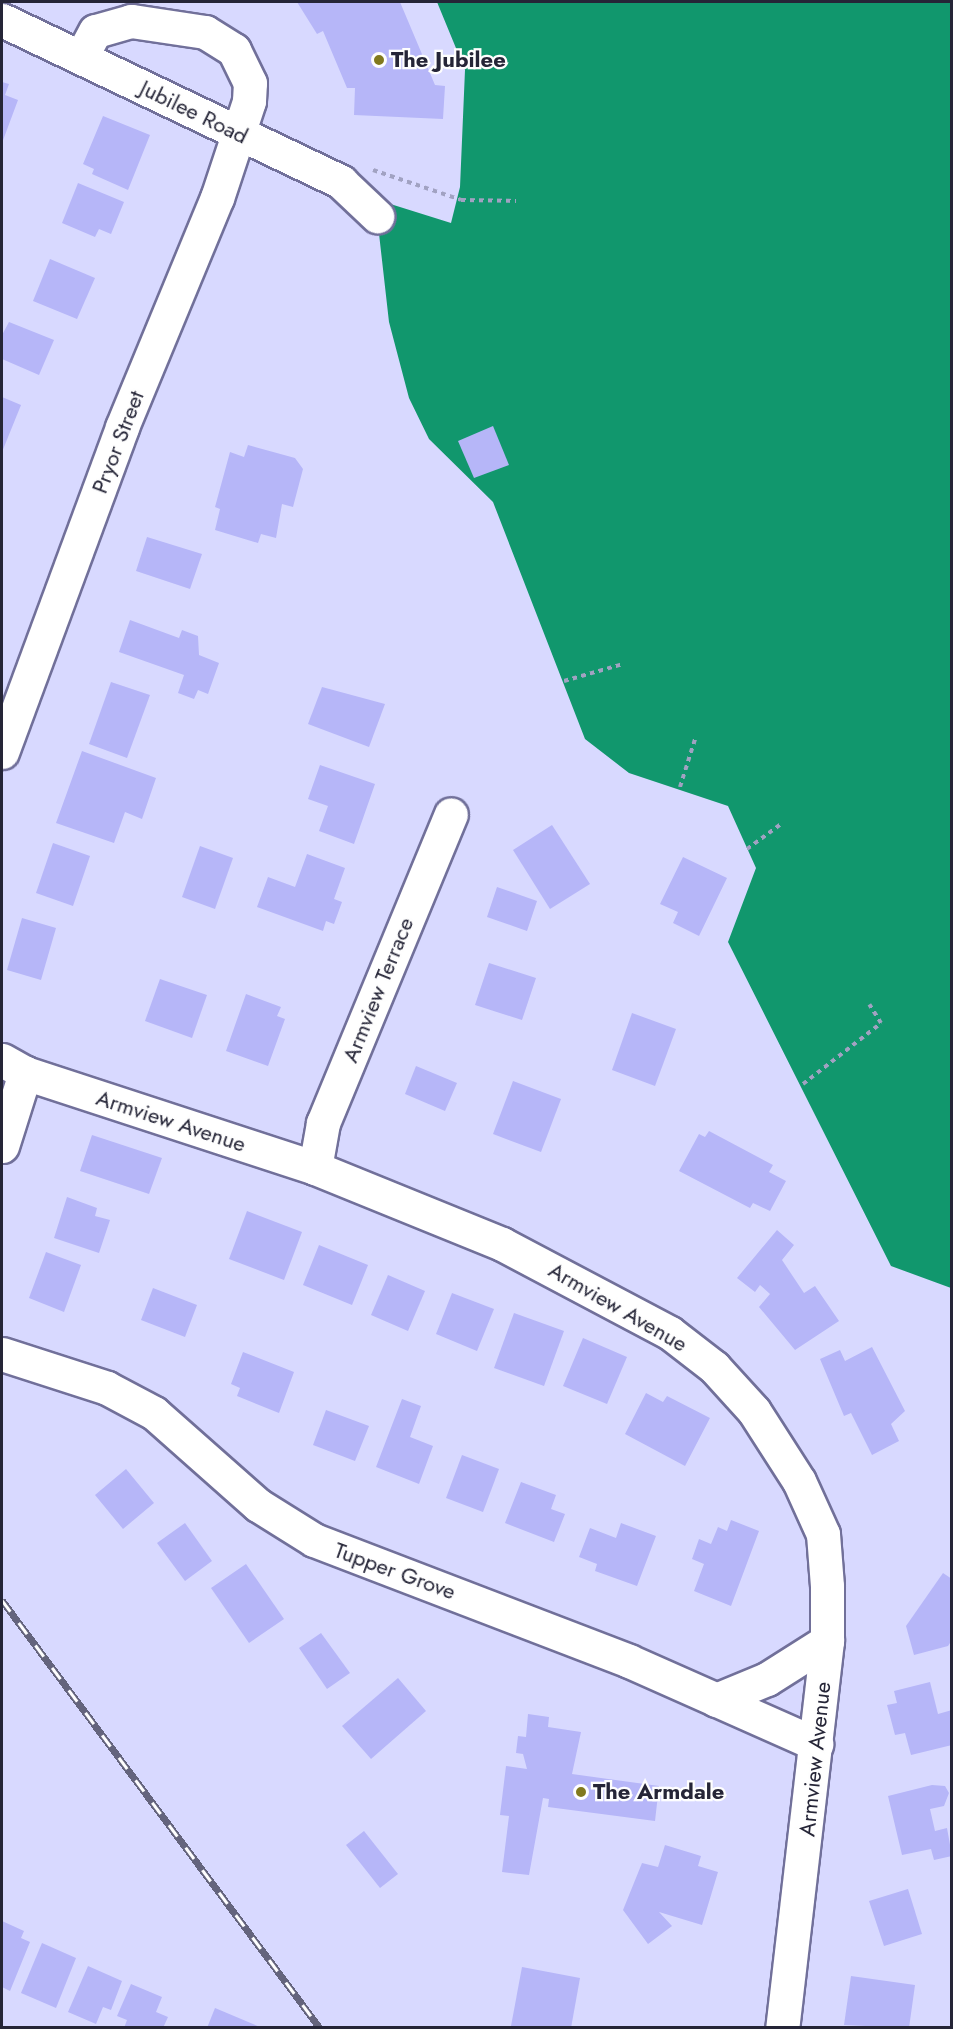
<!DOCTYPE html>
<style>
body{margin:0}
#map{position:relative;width:953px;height:2029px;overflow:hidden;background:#d8d9ff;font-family:Jost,sans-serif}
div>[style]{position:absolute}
.water>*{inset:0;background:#11976d}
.building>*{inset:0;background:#b6b6f8}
.path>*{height:4px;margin-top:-2px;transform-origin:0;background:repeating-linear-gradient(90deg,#a1a2c2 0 4.5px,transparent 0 9px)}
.roads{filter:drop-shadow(2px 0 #71709a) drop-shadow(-2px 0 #71709a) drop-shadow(0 2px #71709a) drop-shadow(0 -2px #71709a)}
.minor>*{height:33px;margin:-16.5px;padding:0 16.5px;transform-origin:16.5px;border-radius:16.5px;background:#fff}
.rail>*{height:7px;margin-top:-3.5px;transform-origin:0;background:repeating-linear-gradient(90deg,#fefefe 0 14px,#64647d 0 28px);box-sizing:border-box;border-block:2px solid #64647d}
.dots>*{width:16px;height:16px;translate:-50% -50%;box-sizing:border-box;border:3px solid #fefefe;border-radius:50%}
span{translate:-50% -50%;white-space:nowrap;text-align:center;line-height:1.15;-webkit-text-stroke:4.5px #fefefe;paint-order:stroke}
.poi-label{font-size:22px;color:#252537;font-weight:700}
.left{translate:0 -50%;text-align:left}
.street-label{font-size:22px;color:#252537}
.frame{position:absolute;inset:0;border:3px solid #252537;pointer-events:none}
</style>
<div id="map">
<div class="water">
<i style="clip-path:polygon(437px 2px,951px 2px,951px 1288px,891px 1266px,728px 942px,756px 868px,728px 806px,629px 773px,585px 739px,493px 502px,429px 439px,409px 398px,389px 322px,377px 216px,384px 202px,451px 223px,460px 187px,465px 70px)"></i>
</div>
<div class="building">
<i style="clip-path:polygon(297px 2px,400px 2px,435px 85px,445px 86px,443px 119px,354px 115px,355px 88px,347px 88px,323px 31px,317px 34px)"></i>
<i style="clip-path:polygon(2px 82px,9px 84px,5px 95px,18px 100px,2px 143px)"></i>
<i style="clip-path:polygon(103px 116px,150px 135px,128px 190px,92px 174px,94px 169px,83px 164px)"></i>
<i style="clip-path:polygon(78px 183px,124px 202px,111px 234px,99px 229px,95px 237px,62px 223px)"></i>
<i style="clip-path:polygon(50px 259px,95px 278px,77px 319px,33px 301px)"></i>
<i style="clip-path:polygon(9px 322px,54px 340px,39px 375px,2px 359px,2px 335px)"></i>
<i style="clip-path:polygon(2px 397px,21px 405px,2px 452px)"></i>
<i style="clip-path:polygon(493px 426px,509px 465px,474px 478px,458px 441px)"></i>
<i style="clip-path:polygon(248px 445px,295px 458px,303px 469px,293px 507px,282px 504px,276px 538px,261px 534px,258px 543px,215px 530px,220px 509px,215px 507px,230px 452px,244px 457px)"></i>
<i style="clip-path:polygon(147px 537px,202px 554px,190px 589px,136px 571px)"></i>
<i style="clip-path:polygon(130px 620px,179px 638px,182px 630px,198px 636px,199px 655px,219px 663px,208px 694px,198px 690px,194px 699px,178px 693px,184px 675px,119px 652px)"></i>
<i style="clip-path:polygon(111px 682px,150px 695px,127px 758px,89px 744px)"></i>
<i style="clip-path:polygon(322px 687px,385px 704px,369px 747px,308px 724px)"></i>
<i style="clip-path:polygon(82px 751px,156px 778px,142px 819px,125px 812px,114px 843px,56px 823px)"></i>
<i style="clip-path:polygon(320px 765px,375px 784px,354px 844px,319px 831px,328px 806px,308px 799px)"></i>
<i style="clip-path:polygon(552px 825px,590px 884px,550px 909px,513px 850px)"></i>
<i style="clip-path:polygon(53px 843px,90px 856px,73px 906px,36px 893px)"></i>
<i style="clip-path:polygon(200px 846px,233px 858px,215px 909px,182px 897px)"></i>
<i style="clip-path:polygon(307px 854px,345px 868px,334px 899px,342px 902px,334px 924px,326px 921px,323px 931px,257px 907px,268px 877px,295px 887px)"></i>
<i style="clip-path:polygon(683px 857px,727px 878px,699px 936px,673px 923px,678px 912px,660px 904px)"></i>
<i style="clip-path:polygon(497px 887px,537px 901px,527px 931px,487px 917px)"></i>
<i style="clip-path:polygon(22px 918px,56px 928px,41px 980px,7px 970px)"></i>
<i style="clip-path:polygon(489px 963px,536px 978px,522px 1020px,475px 1005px)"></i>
<i style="clip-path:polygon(160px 979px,207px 995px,192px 1038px,145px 1021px)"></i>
<i style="clip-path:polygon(246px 994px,281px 1007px,277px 1016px,285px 1019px,268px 1066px,226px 1051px)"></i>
<i style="clip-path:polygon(632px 1013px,676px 1029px,655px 1086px,612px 1070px)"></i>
<i style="clip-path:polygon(416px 1066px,457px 1083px,445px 1111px,405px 1094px)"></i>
<i style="clip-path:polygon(513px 1081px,561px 1099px,541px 1152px,493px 1134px)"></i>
<i style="clip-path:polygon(709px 1131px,773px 1165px,769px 1172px,786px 1181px,770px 1211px,753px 1203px,750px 1208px,679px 1171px,699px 1134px,705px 1137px)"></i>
<i style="clip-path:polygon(92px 1135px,162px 1158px,149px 1194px,80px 1171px)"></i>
<i style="clip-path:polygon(67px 1197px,97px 1208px,95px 1216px,110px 1220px,99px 1253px,54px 1238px)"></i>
<i style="clip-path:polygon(247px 1211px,302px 1232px,284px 1280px,229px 1259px)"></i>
<i style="clip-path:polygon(777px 1230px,794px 1245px,782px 1260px,804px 1293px,815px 1286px,839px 1321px,795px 1350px,759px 1307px,770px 1294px,760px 1285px,755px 1292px,737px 1278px)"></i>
<i style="clip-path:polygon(319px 1245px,368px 1265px,352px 1305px,303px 1285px)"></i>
<i style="clip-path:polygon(46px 1252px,81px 1265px,64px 1312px,29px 1298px)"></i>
<i style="clip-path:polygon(388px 1275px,425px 1291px,408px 1331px,371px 1315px)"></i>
<i style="clip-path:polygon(153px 1288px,197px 1305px,185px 1337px,141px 1320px)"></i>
<i style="clip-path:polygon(452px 1293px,494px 1309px,477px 1351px,436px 1334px)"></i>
<i style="clip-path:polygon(514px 1313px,564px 1331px,544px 1386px,494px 1368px)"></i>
<i style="clip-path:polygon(583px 1338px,627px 1357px,607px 1404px,563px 1386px)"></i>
<i style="clip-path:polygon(872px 1347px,905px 1411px,891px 1424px,899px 1441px,872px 1455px,851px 1413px,844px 1416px,820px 1359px,840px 1350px,845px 1361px)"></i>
<i style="clip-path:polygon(243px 1352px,294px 1372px,279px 1413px,237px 1396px,240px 1388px,231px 1384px)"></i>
<i style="clip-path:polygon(646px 1393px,663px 1402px,667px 1396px,710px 1418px,685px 1466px,625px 1434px)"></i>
<i style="clip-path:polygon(402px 1399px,421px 1406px,410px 1437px,433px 1446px,419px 1484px,376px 1467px)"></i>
<i style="clip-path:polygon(326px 1410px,369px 1426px,355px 1461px,313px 1445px)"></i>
<i style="clip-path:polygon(462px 1455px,499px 1469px,483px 1512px,446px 1498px)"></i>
<i style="clip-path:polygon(126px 1469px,154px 1503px,123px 1529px,95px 1495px)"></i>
<i style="clip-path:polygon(521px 1482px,556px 1495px,551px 1509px,565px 1514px,554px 1542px,505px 1523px)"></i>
<i style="clip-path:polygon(731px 1520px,759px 1531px,731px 1606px,694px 1591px,704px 1564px,692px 1559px,699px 1539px,711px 1544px,718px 1527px,727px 1531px)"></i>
<i style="clip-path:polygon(185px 1523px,212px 1561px,185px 1581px,157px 1543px)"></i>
<i style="clip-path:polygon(621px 1523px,656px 1536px,637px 1586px,595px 1571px,597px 1564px,579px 1557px,590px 1528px,616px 1538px)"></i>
<i style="clip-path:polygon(246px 1564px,284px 1619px,249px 1643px,211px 1588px)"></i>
<i style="clip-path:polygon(943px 1573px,952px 1579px,952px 1640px,948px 1646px,914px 1655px,906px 1626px)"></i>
<i style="clip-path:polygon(321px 1633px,350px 1673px,327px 1689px,299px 1648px)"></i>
<i style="clip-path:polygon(398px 1678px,426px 1711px,371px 1759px,342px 1726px)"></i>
<i style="clip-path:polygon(930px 1682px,938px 1714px,952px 1710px,952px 1745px,911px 1755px,905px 1733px,895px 1735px,887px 1705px,897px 1703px,894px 1691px)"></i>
<i style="clip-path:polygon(528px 1714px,549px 1717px,548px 1727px,581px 1732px,572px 1774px,659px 1786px,655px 1821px,548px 1807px,549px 1799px,543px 1798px,529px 1875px,502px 1872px,509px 1816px,500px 1815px,506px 1766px,527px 1769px,523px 1754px,516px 1753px,518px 1736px,526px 1737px)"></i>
<i style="clip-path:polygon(932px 1785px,945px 1786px,949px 1793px,944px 1806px,930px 1809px,935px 1831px,947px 1828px,952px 1856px,934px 1860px,931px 1849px,902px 1855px,888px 1796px)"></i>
<i style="clip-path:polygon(364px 1831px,398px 1874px,380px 1888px,346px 1845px)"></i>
<i style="clip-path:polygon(665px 1845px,701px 1856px,698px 1866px,718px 1872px,702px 1925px,659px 1912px,672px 1926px,648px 1944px,623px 1910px,642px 1863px,658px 1867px)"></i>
<i style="clip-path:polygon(908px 1889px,922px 1934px,884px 1946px,869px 1901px)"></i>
<i style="clip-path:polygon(2px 1921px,24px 1931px,21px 1938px,30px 1942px,10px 1991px,2px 1987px)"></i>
<i style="clip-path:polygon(42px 1943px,76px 1958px,56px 2008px,21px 1993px)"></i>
<i style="clip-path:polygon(88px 1966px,122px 1981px,111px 2010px,103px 2007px,96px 2024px,68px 2012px)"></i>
<i style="clip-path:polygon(522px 1967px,580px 1978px,571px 2028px,511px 2026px)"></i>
<i style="clip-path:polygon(851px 1976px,915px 1985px,909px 2028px,844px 2025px)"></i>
<i style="clip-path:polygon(131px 1984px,162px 1997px,156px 2012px,168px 2017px,163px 2028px,124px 2028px,127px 2020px,117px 2016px)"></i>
<i style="clip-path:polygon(215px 2008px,260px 2027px,260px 2028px,207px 2028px)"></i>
</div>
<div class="path">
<i style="left:373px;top:170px;width:93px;rotate:18.8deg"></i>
<i style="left:461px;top:200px;width:55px;rotate:1deg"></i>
<i style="left:564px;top:681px;width:61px;rotate:-16.1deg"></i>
<i style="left:680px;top:787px;width:50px;rotate:-72.6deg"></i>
<i style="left:747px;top:849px;width:42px;rotate:-36.3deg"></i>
<i style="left:803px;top:1084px;width:99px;rotate:-38deg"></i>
<i style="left:881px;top:1023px;width:22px;rotate:-122deg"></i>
</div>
<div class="roads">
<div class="minor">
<i style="left:2px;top:20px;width:376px;rotate:25.5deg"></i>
<i style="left:341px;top:182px;width:50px;rotate:43.4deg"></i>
<i style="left:2px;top:752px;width:346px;rotate:-69.7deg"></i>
<i style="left:122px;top:427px;width:248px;rotate:-67.5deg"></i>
<i style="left:217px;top:198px;width:102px;rotate:-71.7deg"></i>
<i style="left:249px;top:101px;width:18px;rotate:-87deg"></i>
<i style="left:250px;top:83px;width:37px;rotate:-116deg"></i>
<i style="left:234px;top:50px;width:34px;rotate:-148deg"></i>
<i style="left:205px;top:32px;width:75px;rotate:-171.5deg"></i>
<i style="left:131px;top:21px;width:37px;rotate:164deg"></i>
<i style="left:95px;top:31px;width:30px;rotate:118deg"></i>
<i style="left:2px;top:1060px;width:26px;rotate:29deg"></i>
<i style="left:25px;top:1073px;width:305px;rotate:18.1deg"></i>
<i style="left:315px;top:1168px;width:202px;rotate:22.1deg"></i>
<i style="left:502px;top:1244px;width:190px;rotate:27.9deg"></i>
<i style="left:670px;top:1333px;width:56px;rotate:37.7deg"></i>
<i style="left:714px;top:1367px;width:59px;rotate:47.7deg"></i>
<i style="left:754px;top:1411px;width:83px;rotate:57.3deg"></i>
<i style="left:799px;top:1481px;width:58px;rotate:65.6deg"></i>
<i style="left:823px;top:1534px;width:52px;rotate:85.6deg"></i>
<i style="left:827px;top:1586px;width:55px;rotate:90deg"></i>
<i style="left:827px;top:1641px;width:390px;rotate:96.6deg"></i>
<i style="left:2px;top:1146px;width:77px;rotate:-72.5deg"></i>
<i style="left:315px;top:1168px;width:46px;rotate:-79.9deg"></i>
<i style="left:323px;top:1123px;width:334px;rotate:-67.5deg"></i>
<i style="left:2px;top:1354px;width:110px;rotate:17.9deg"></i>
<i style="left:107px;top:1388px;width:53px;rotate:28deg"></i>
<i style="left:154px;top:1413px;width:139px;rotate:41.5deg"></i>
<i style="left:258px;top:1505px;width:66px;rotate:32deg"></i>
<i style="left:314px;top:1540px;width:337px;rotate:21deg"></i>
<i style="left:629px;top:1661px;width:205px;rotate:23.9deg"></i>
<i style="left:716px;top:1700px;width:55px;rotate:-22.4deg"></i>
<i style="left:767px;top:1679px;width:71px;rotate:-32.3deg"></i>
</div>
</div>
<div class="rail">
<i style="left:2px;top:1600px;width:533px;rotate:53.39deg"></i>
</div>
<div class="dots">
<i style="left:379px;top:60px;background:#81791e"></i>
<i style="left:581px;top:1792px;background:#81791e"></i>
</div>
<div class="poi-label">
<span class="left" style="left:391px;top:60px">The Jubilee</span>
<span class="left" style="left:593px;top:1792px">The Armdale</span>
</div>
<div class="street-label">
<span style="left:194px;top:112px;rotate:26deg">Jubilee Road</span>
<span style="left:118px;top:442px;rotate:-69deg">Pryor Street</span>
<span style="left:378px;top:990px;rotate:-68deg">Armview Terrace</span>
<span style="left:171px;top:1121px;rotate:18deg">Armview Avenue</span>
<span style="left:618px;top:1307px;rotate:30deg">Armview Avenue</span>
<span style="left:395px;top:1571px;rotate:20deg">Tupper Grove</span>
<span style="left:815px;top:1759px;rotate:-84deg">Armview Avenue</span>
</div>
<div class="frame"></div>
</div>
